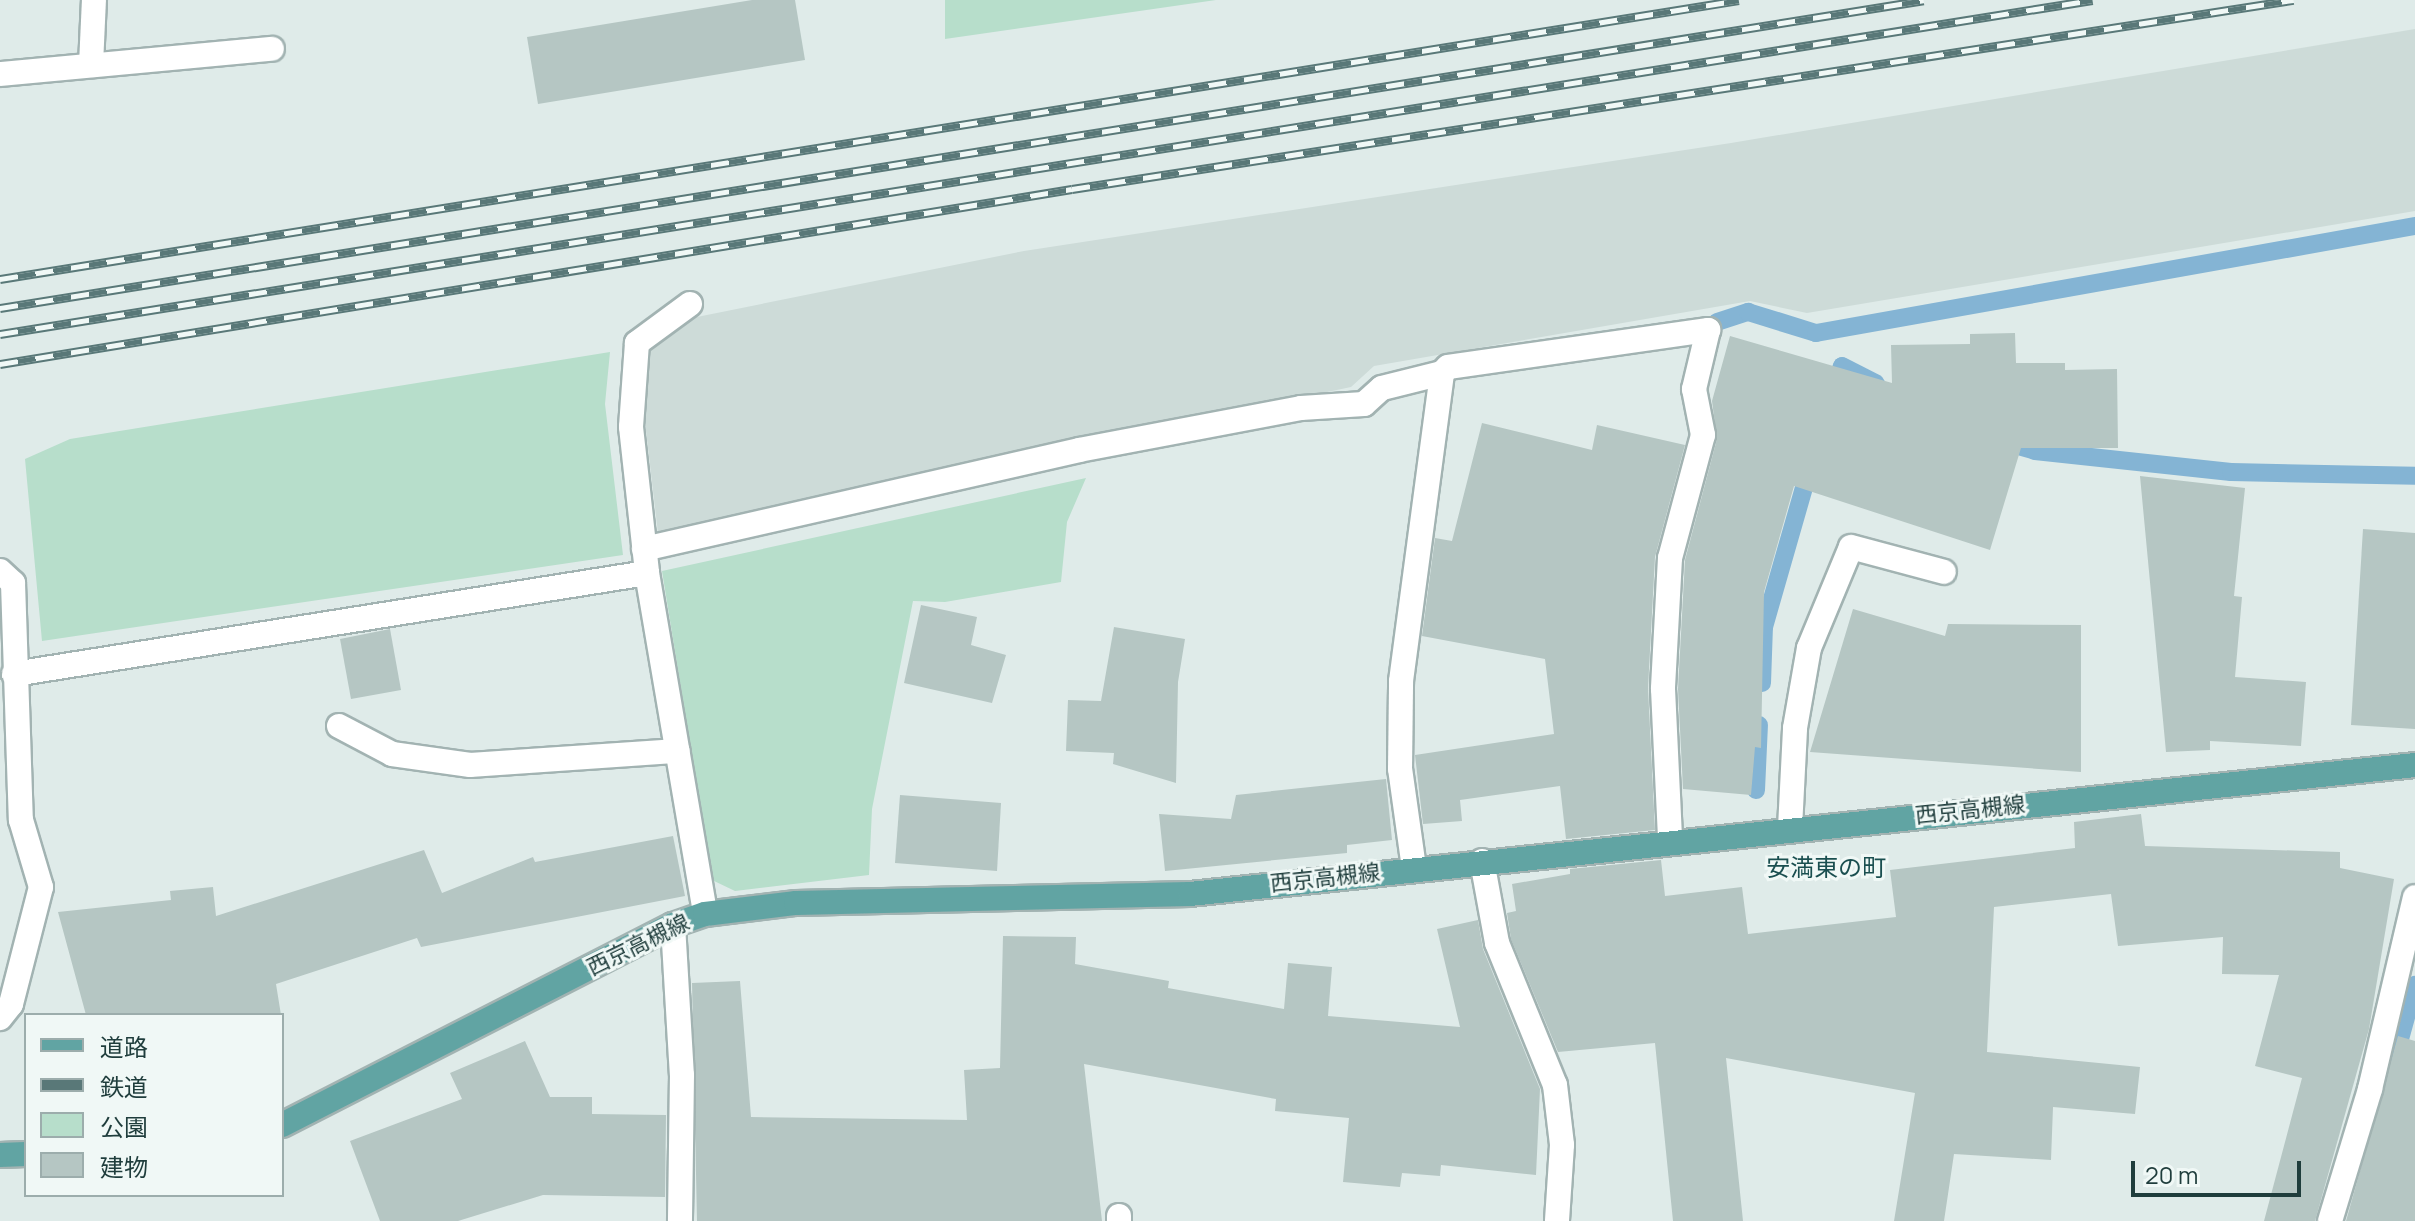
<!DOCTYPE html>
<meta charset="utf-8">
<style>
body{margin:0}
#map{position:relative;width:2415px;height:1221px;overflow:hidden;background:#dfebe9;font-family:Manrope,"Noto Sans JP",sans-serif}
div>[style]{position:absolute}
.built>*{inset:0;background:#cddbd8}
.green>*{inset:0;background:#b7decb}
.stream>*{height:18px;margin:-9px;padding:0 9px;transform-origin:9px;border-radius:9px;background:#84b4d4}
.building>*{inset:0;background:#b5c6c3}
.roads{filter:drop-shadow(2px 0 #a2b3b2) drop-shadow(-2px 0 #a2b3b2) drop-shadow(0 2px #a2b3b2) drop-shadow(0 -2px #a2b3b2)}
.service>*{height:24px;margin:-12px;padding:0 12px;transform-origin:12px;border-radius:12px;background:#fff}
.minor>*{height:24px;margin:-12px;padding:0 12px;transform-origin:12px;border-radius:12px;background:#fff}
.primary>*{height:24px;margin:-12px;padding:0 12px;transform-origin:12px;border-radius:12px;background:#61a4a3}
.rail>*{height:9px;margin-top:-4.5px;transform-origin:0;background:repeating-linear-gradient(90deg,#f0f8f6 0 18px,#597878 0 36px);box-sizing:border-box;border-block:2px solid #597878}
span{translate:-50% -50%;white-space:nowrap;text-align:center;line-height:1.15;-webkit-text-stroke:6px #f0f8f6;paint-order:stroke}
.street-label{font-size:22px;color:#1f3d3c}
.neighbourhood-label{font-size:24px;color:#1a4f50}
.legend{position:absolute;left:24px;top:1013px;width:260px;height:184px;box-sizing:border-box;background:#f0f8f6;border:2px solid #9cadac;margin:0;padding:10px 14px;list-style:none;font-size:24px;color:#1f3d3c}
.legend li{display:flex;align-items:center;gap:16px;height:40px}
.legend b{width:40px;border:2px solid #9cadac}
.scale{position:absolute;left:2131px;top:1161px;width:170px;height:36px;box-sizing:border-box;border:4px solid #1f3d3c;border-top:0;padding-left:10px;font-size:24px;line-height:28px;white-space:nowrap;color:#1f3d3c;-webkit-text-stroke:6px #f0f8f6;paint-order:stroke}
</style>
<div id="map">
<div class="built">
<i style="clip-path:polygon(2415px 29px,2415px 211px,1807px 313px,1750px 301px,1374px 366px,1351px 387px,658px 533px,641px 388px,649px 345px,687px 319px,1024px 251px,1731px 143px)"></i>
</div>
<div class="green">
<i style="clip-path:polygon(945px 0,1216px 0,945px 39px)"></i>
<i style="clip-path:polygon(610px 352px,605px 404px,623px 555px,42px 641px,25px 459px,70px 439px)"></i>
<i style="clip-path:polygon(1086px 478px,1067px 522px,1061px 582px,945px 602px,913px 601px,872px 809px,869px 875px,735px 891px,712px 880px,662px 571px)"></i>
</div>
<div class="stream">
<i style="left:1717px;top:322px;width:33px;rotate:-18deg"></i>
<i style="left:1748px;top:312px;width:71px;rotate:17.2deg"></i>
<i style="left:1816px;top:333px;width:608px;rotate:-10.13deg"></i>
<i style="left:1834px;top:389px;width:24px;rotate:-71deg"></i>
<i style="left:1842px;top:366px;width:38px;rotate:27deg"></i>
<i style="left:2001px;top:441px;width:35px;rotate:16deg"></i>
<i style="left:2035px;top:451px;width:197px;rotate:6.1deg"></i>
<i style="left:2231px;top:472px;width:184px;rotate:1.2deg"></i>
<i style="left:1762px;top:683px;width:56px;rotate:-88deg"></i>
<i style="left:1764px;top:627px;width:166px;rotate:-74deg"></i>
<i style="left:1756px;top:790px;width:65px;rotate:-87.4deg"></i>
<i style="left:2395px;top:1057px;width:75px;rotate:-74.5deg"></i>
</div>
<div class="building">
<i style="clip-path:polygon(752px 0,795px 0,805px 60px,538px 104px,527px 37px)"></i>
<i style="clip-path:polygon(2015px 333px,2016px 363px,2065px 363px,2065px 370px,2117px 369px,2118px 448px,2021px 448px,1990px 550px,1794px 486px,1764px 592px,1761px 748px,1755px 747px,1751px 795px,1683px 789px,1678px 689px,1685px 560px,1717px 439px,1712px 401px,1730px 336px,1892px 383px,1891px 345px,1970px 344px,1970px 334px)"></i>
<i style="clip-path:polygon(1482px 423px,1592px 450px,1597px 425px,1685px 445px,1655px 557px,1648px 688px,1655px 830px,1566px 839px,1560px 786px,1460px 800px,1462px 821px,1423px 824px,1415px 755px,1554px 734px,1545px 659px,1422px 636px,1435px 538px,1452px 541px)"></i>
<i style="clip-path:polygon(2140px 476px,2245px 488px,2234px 596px,2242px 597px,2235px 677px,2306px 682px,2301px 746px,2210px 741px,2210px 750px,2166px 752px)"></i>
<i style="clip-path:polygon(2363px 529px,2415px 533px,2415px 729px,2351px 725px)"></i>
<i style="clip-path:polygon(921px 605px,977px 617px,971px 645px,1006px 655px,992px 703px,904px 683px)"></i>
<i style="clip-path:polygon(1853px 609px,1945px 636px,1948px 624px,2081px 625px,2081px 772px,1810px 752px)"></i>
<i style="clip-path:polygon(1114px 627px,1185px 639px,1178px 682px,1176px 783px,1113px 764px,1114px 753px,1066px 751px,1068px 700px,1101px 701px)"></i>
<i style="clip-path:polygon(390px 629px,401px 690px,351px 699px,340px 639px)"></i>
<i style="clip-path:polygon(1386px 779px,1392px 840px,1347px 845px,1347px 853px,1165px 871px,1159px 814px,1231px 819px,1236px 795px)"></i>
<i style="clip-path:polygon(900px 795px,1001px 803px,997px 871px,895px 863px)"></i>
<i style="clip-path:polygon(2141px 814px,2145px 846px,2340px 852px,2340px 868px,2394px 879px,2369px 1029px,2315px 1221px,2264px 1221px,2302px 1078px,2255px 1066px,2279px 975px,2222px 974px,2223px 937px,2118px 946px,2111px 894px,1994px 907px,1987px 1052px,2140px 1067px,2135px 1114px,2053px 1107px,2051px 1160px,1954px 1154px,1944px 1221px,1894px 1221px,1915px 1093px,1726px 1058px,1743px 1221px,1673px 1221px,1655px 1043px,1558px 1052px,1511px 939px,1507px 913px,1516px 911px,1512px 884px,1570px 874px,1570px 869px,1661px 860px,1665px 896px,1742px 887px,1748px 934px,1896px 917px,1890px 870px,2075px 848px,2074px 822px)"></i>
<i style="clip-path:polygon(673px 836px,685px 896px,421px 947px,417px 938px,276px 984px,281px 1015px,86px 1015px,58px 912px,171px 900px,170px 891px,213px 887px,216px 916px,424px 850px,442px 893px,533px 857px,535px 862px)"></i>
<i style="clip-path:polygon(1478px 920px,1483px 949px,1540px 1089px,1536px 1175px,1441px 1165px,1440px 1176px,1402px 1173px,1400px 1187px,1343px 1182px,1349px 1118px,1275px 1111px,1276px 1099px,1084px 1064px,1102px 1221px,697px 1221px,692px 983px,740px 981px,751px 1117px,967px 1120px,964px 1070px,1000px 1068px,1003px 936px,1076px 937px,1075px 964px,1169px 981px,1168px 988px,1284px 1009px,1288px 963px,1332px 967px,1328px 1016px,1460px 1027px,1437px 929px)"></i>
<i style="clip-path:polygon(2398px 1036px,2415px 1041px,2415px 1221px,2346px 1221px)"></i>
<i style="clip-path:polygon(525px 1041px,550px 1097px,592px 1097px,592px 1114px,666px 1115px,665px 1197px,543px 1195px,458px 1221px,380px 1221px,350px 1141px,462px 1099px,450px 1073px)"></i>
</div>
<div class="roads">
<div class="service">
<i style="left:1790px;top:828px;width:100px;rotate:-87.1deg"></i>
<i style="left:1795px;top:728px;width:81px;rotate:-80.1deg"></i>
<i style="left:1809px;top:648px;width:109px;rotate:-67.4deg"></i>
<i style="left:1851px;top:547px;width:96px;rotate:15deg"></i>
</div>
<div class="minor">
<i style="left:91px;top:65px;width:65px;rotate:-87.4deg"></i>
<i style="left:0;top:74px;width:273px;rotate:-5.3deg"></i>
<i style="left:690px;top:304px;width:66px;rotate:143.7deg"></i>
<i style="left:637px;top:343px;width:84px;rotate:94.1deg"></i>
<i style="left:631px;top:427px;width:147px;rotate:83.7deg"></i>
<i style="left:647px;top:573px;width:346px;rotate:80.3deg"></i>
<i style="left:644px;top:549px;width:446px;rotate:-12.8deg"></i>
<i style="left:1079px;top:450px;width:226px;rotate:-10.7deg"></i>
<i style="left:1301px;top:408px;width:63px;rotate:-3.6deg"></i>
<i style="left:1364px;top:404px;width:24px;rotate:-42deg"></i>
<i style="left:1382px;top:388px;width:62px;rotate:-14deg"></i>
<i style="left:1442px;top:373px;width:8px;rotate:-45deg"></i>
<i style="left:1448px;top:367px;width:263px;rotate:-8.1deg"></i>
<i style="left:1708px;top:330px;width:61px;rotate:103.3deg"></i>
<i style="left:1694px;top:389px;width:47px;rotate:78.9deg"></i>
<i style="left:1703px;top:435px;width:127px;rotate:105deg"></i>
<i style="left:1670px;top:558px;width:131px;rotate:93.1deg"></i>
<i style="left:1663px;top:689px;width:151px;rotate:87.3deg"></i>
<i style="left:0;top:571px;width:18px;rotate:43deg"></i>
<i style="left:13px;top:583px;width:237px;rotate:88.1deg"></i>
<i style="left:21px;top:820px;width:70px;rotate:73.4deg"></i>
<i style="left:41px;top:887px;width:121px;rotate:104.4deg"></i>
<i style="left:11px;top:1004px;width:18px;rotate:128deg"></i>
<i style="left:14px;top:674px;width:641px;rotate:-9.07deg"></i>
<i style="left:339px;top:726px;width:60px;rotate:27.8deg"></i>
<i style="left:392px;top:754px;width:79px;rotate:8deg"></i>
<i style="left:470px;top:765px;width:208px;rotate:-3.9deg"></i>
<i style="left:1482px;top:861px;width:83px;rotate:79.6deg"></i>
<i style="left:1497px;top:943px;width:153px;rotate:67.8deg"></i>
<i style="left:1555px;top:1085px;width:60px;rotate:83.3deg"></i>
<i style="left:1562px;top:1145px;width:76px;rotate:93.8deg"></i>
<i style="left:1414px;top:868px;width:100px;rotate:-98deg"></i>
<i style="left:1400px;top:769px;width:88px;rotate:-89.3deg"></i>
<i style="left:1401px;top:681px;width:311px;rotate:-82.4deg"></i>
<i style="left:673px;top:925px;width:150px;rotate:86.6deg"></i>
<i style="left:682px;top:1075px;width:146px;rotate:90.8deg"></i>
<i style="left:1119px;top:1221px;width:5px;rotate:-90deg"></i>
<i style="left:2330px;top:1221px;width:138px;rotate:-73.1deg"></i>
<i style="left:2370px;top:1089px;width:197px;rotate:-76.8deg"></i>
</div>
<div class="primary">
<i style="left:282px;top:1125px;width:439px;rotate:-27.1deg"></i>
<i style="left:673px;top:925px;width:34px;rotate:-19deg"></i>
<i style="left:705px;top:914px;width:92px;rotate:-6.9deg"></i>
<i style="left:796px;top:903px;width:394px;rotate:-1.3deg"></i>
<i style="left:1190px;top:894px;width:1232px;rotate:-6.01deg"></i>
<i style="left:0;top:1155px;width:26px;rotate:-2deg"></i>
</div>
</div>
<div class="rail">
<i style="left:0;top:279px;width:1761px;rotate:-9.11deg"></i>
<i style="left:0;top:308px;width:1948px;rotate:-9.09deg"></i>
<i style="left:0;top:334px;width:2119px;rotate:-9.07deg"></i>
<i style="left:0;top:364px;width:1086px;rotate:-9.27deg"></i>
<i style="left:1072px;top:189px;width:1236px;rotate:-8.8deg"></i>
</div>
<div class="street-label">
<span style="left:1970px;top:810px;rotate:-6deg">西京高槻線</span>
<span style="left:1325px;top:878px;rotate:-6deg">西京高槻線</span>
<span style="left:638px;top:945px;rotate:-26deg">西京高槻線</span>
</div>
<div class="neighbourhood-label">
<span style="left:1826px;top:867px">安満東の町</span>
</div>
<ul class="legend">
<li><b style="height:10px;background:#61a4a3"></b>道路</li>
<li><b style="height:10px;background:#597878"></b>鉄道</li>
<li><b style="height:22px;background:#b7decb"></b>公園</li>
<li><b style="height:22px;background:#b5c6c3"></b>建物</li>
</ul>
<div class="scale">20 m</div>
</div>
